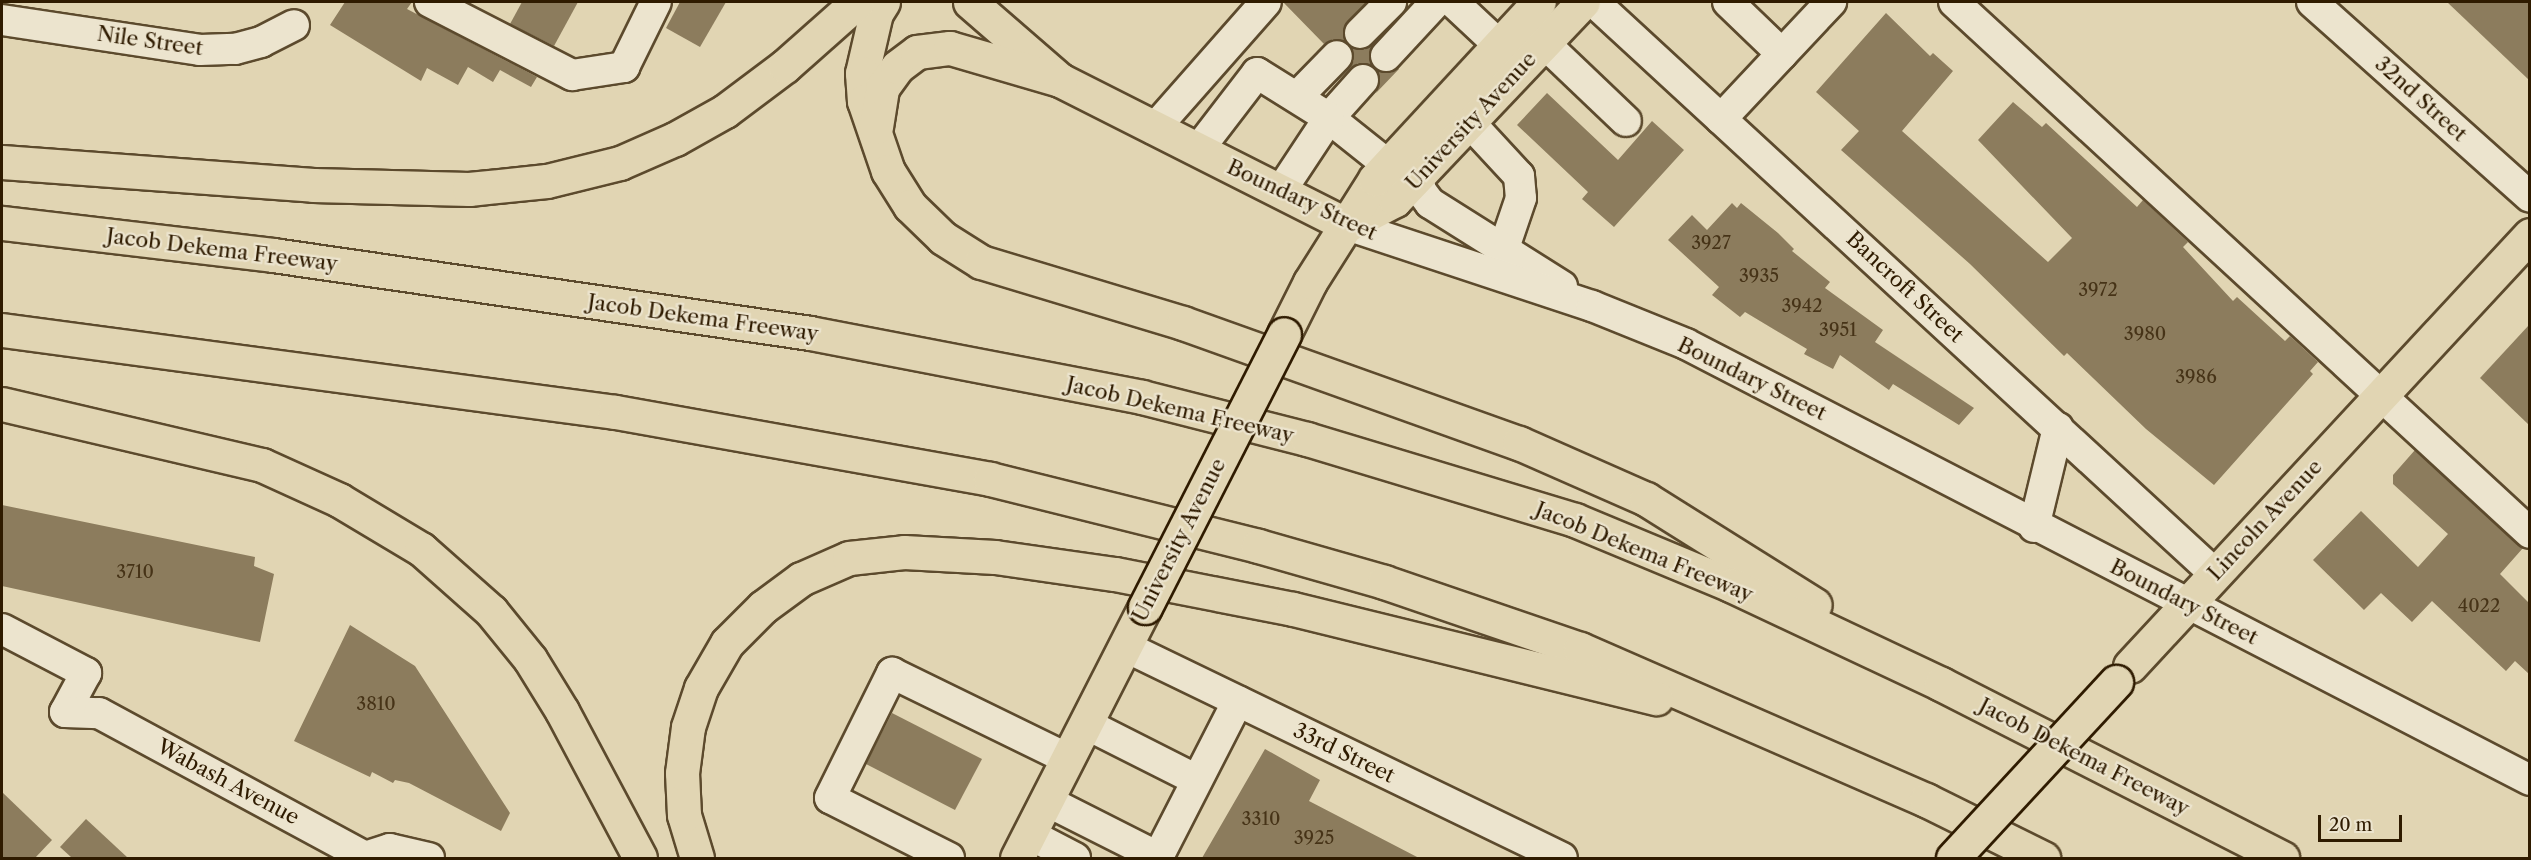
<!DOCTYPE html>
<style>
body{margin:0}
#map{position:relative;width:2531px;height:860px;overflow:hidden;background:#e1d5b3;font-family:"Libre Caslon Text",serif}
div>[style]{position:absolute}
.building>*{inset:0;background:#8c7c5d}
.roads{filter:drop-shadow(2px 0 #5c4a2d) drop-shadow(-2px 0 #5c4a2d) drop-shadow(0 2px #5c4a2d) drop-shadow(0 -2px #5c4a2d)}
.minor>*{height:30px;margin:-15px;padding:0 15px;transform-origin:15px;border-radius:15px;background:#ece4ce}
.major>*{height:33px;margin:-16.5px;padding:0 16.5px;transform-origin:16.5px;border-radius:16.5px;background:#e1d5b3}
.highway>*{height:33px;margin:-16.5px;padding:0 16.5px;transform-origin:16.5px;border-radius:16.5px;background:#e1d5b3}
.bridges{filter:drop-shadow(2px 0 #2f1b00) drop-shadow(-2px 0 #2f1b00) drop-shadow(0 2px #2f1b00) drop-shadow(0 -2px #2f1b00)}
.major-bridge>*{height:33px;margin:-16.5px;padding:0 16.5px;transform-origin:16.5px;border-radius:16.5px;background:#e1d5b3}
span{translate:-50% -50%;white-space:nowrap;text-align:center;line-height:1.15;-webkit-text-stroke:4.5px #ece4ce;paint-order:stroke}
.number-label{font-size:18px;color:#463317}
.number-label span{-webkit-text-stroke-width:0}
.street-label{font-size:21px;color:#2f1b00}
.frame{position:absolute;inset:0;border:3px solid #2f1b00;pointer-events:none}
.scale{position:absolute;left:2318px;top:815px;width:84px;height:27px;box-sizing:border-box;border:3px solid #2f1b00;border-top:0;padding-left:8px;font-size:18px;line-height:21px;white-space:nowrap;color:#2f1b00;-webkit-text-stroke:4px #ece4ce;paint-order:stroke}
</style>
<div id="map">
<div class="building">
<i style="clip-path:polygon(345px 2px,412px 2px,407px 9px,537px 77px,531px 87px,500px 70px,493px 82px,468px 67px,458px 85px,427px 68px,421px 81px,330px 25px)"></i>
<i style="clip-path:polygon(522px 2px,578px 2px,554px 46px,510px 24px)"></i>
<i style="clip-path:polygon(680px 2px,726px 2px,700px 47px,666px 28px)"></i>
<i style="clip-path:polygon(1283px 2px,1367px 2px,1344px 28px,1346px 42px,1333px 39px,1324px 44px)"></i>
<i style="clip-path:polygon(2447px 2px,2529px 2px,2529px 80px)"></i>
<i style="clip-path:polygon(1886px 13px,1930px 56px,1933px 53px,1953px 71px,1902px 131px,2048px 262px,2072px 238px,1978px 140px,2013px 102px,2042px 127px,2046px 123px,2137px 207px,2143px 200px,2188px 242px,2183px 247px,2233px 301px,2237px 297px,2285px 341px,2290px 336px,2318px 362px,2310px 371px,2313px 374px,2214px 485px,2146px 429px,2067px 353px,2064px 356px,1970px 264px,1841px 150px,1859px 131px,1816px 92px)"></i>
<i style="clip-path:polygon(1373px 45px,1369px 53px,1373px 66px,1358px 63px,1350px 68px,1354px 60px,1351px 47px,1364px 50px)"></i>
<i style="clip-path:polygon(1398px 68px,1399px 69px,1376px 93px,1380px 83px,1376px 70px,1391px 73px)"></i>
<i style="clip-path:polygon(1547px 93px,1618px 160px,1652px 121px,1684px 150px,1614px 227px,1582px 199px,1588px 192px,1517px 125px)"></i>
<i style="clip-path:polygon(1732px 203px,1737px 208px,1741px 203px,1778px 233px,1794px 249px,1792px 251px,1830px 282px,1825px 288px,1883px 330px,1875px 342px,1974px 408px,1959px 425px,1893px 384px,1889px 390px,1840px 355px,1833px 369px,1804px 354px,1807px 349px,1745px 312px,1740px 317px,1712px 295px,1719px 287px,1668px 240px,1692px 215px,1707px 230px)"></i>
<i style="clip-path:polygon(2529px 325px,2529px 425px,2480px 378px)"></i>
<i style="clip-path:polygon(2415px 450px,2523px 548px,2500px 574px,2529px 603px,2529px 674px,2515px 661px,2506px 671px,2432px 601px,2412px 622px,2381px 593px,2364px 610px,2313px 560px,2361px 511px,2418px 567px,2448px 534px,2393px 484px,2393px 475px)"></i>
<i style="clip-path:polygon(2px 505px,255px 557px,254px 566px,274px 574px,260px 642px,2px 586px)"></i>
<i style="clip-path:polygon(350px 625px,415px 666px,510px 813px,501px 831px,409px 783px,395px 780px,393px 783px,372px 772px,370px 777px,294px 741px)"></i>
<i style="clip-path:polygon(892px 713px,982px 759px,955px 810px,866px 764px)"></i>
<i style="clip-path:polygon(1265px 749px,1320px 780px,1309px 801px,1419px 858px,1202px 858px)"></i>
<i style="clip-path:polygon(2px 792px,52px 840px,35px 858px,2px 858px)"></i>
<i style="clip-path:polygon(86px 819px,128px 858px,72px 858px,60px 847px)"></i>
</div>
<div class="roads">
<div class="minor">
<i style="left:430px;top:2px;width:160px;rotate:27.2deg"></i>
<i style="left:572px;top:75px;width:53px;rotate:-8.7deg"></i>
<i style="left:624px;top:67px;width:72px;rotate:-63.8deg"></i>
<i style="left:1453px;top:2px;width:63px;rotate:43.1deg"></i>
<i style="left:1594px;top:2px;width:844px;rotate:42.65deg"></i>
<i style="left:1728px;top:2px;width:75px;rotate:43.9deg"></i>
<i style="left:1954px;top:2px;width:783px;rotate:42.67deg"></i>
<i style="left:2312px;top:2px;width:292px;rotate:41.8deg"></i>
<i style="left:2px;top:20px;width:200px;rotate:8.6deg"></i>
<i style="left:200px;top:50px;width:35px;rotate:-2deg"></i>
<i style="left:235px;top:49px;width:27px;rotate:-15deg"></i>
<i style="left:261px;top:42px;width:37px;rotate:-27deg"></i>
<i style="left:1360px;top:33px;width:44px;rotate:-45deg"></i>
<i style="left:1544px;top:43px;width:113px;rotate:43.6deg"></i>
<i style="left:1386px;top:56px;width:74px;rotate:-47.2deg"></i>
<i style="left:1363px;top:80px;width:51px;rotate:131.8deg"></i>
<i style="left:1329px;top:118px;width:75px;rotate:38.5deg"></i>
<i style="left:1297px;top:97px;width:57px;rotate:-45.7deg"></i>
<i style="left:1721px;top:119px;width:161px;rotate:-46.8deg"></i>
<i style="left:1470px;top:123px;width:72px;rotate:47.2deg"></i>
<i style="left:1519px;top:176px;width:22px;rotate:85deg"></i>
<i style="left:1521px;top:198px;width:53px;rotate:108.8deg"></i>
<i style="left:1154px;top:129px;width:169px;rotate:-48.6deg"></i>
<i style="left:1198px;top:150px;width:97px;rotate:-52.5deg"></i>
<i style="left:1257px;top:73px;width:85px;rotate:32deg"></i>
<i style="left:1329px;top:118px;width:89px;rotate:123.5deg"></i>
<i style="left:1418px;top:176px;width:15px;rotate:79deg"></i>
<i style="left:1421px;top:191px;width:15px;rotate:53deg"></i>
<i style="left:1430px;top:203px;width:156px;rotate:32.2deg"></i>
<i style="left:1347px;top:225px;width:258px;rotate:18.3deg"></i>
<i style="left:1592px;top:306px;width:101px;rotate:22deg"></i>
<i style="left:1686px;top:344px;width:950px;rotate:27.32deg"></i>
<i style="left:2034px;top:527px;width:102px;rotate:-76.4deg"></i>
<i style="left:2px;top:629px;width:95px;rotate:27.6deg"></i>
<i style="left:86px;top:673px;width:44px;rotate:118.3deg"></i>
<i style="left:65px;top:712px;width:34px;rotate:2deg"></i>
<i style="left:99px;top:713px;width:302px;rotate:28.4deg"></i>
<i style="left:365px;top:857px;width:26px;rotate:-18deg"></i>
<i style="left:390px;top:849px;width:40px;rotate:13deg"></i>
<i style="left:1126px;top:647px;width:484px;rotate:25.8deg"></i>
<i style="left:1086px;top:724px;width:124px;rotate:26.8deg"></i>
<i style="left:1047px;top:801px;width:124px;rotate:26.8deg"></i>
<i style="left:1158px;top:857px;width:175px;rotate:-62.9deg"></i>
<i style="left:1029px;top:834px;width:52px;rotate:27.6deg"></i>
<i style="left:949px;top:858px;width:133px;rotate:-153.2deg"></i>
<i style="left:830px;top:798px;width:140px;rotate:-63.6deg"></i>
<i style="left:892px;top:673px;width:196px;rotate:26deg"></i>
</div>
<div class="major">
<i style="left:970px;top:2px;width:119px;rotate:40.9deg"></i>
<i style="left:1060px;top:80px;width:322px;rotate:26.8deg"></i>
<i style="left:1347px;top:225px;width:54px;rotate:-27.5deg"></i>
<i style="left:1395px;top:200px;width:273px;rotate:-46.5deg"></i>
<i style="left:1284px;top:334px;width:58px;rotate:-63.4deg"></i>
<i style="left:1310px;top:282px;width:122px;rotate:-57.7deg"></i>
<i style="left:1375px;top:179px;width:241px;rotate:-47.2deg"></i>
<i style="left:2130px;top:666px;width:588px;rotate:-47.14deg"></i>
<i style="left:1017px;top:858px;width:282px;rotate:-63deg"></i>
</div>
<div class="highway">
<i style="left:883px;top:2px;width:13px;rotate:122deg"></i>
<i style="left:876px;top:13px;width:62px;rotate:103.1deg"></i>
<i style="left:862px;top:73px;width:28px;rotate:86deg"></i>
<i style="left:864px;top:101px;width:74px;rotate:71.1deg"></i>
<i style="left:888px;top:171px;width:41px;rotate:57.8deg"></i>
<i style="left:910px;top:206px;width:46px;rotate:44.1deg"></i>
<i style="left:943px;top:238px;width:45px;rotate:32.3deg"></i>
<i style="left:981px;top:262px;width:211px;rotate:16.8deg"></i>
<i style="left:1183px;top:323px;width:357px;rotate:19.7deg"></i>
<i style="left:1519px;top:443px;width:139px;rotate:23.8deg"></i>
<i style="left:1646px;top:499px;width:199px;rotate:32.1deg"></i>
<i style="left:876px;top:127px;width:39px;rotate:-81deg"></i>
<i style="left:882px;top:88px;width:26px;rotate:-54deg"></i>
<i style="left:897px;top:67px;width:25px;rotate:-37deg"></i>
<i style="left:917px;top:52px;width:33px;rotate:-7deg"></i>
<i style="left:950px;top:48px;width:115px;rotate:16.2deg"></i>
<i style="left:2px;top:162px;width:312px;rotate:4.2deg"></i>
<i style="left:313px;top:185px;width:156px;rotate:1.5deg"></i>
<i style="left:469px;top:189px;width:78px;rotate:-5.9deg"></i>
<i style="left:547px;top:181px;width:75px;rotate:-13.9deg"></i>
<i style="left:620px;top:163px;width:60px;rotate:-23.6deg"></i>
<i style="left:675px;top:139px;width:57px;rotate:-29.2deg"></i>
<i style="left:725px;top:111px;width:75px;rotate:-36.9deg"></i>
<i style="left:785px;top:66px;width:96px;rotate:-41.6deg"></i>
<i style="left:2px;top:223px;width:273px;rotate:6.7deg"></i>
<i style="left:273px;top:255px;width:543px;rotate:8.26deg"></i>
<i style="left:810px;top:333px;width:338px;rotate:10.9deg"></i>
<i style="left:1142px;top:397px;width:170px;rotate:14.3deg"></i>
<i style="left:1307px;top:439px;width:280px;rotate:16.8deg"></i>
<i style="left:1575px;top:520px;width:169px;rotate:22.6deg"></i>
<i style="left:1731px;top:585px;width:232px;rotate:25.2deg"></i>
<i style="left:1941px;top:684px;width:383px;rotate:27deg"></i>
<i style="left:2px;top:330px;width:618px;rotate:7.62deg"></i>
<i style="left:615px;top:412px;width:381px;rotate:10.1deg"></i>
<i style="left:990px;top:479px;width:276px;rotate:14deg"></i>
<i style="left:1258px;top:546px;width:131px;rotate:15.9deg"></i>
<i style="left:1384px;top:582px;width:207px;rotate:18.9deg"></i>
<i style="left:1580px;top:649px;width:378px;rotate:23.6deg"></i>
<i style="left:1926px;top:800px;width:131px;rotate:26.4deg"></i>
<i style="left:2px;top:404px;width:267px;rotate:13.2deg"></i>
<i style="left:262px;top:465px;width:85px;rotate:24.4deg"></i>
<i style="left:339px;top:500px;width:96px;rotate:30.9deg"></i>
<i style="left:421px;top:549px;width:94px;rotate:41.5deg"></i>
<i style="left:491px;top:611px;width:62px;rotate:50.9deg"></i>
<i style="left:530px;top:659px;width:61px;rotate:58.4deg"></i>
<i style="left:562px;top:711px;width:166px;rotate:62deg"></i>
<i style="left:697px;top:858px;width:45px;rotate:-106.8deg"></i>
<i style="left:684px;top:815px;width:42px;rotate:-92.7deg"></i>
<i style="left:682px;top:773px;width:46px;rotate:-82.6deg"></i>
<i style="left:688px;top:727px;width:41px;rotate:-71.6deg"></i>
<i style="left:701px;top:688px;width:52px;rotate:-60deg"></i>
<i style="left:727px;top:643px;width:51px;rotate:-45deg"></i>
<i style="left:763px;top:607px;width:47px;rotate:-36.4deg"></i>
<i style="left:801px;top:579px;width:52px;rotate:-23.6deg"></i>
<i style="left:849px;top:558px;width:55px;rotate:-6.2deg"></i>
<i style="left:904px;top:552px;width:91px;rotate:3.1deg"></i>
<i style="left:995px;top:557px;width:121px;rotate:8.1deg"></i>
<i style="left:1115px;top:574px;width:181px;rotate:11.1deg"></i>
<i style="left:1293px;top:609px;width:374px;rotate:13.8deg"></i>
</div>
</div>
<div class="bridges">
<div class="major-bridge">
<i style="left:1145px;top:607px;width:306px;rotate:-63deg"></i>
<i style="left:1953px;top:858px;width:240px;rotate:-47.2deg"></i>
</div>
</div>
<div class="number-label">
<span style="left:1711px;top:243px">3927</span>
<span style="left:1759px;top:276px">3935</span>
<span style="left:2098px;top:290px">3972</span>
<span style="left:1802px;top:306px">3942</span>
<span style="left:1838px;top:330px">3951</span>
<span style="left:2145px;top:334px">3980</span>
<span style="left:2196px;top:377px">3986</span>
<span style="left:135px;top:572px">3710</span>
<span style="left:2479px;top:606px">4022</span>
<span style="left:376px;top:704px">3810</span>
<span style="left:1261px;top:819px">3310</span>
<span style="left:1314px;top:838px">3925</span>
</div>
<div class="street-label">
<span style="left:150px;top:41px;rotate:8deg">Nile Street</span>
<span style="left:2421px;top:99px;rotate:42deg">32nd Street</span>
<span style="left:1471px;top:121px;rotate:-47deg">University Avenue</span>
<span style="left:1302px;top:200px;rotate:25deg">Boundary Street</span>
<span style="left:222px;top:250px;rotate:7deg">Jacob Dekema Freeway</span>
<span style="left:1905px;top:287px;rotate:43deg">Bancroft Street</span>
<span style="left:703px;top:318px;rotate:8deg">Jacob Dekema Freeway</span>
<span style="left:1752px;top:379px;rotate:26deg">Boundary Street</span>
<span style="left:1180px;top:410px;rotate:13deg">Jacob Dekema Freeway</span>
<span style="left:2265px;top:520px;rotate:-47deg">Lincoln Avenue</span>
<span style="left:1179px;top:540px;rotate:-63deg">University Avenue</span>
<span style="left:1644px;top:552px;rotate:22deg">Jacob Dekema Freeway</span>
<span style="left:2184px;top:602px;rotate:27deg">Boundary Street</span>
<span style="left:1344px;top:753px;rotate:26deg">33rd Street</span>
<span style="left:2084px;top:757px;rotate:27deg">Jacob Dekema Freeway</span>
<span style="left:228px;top:782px;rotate:28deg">Wabash Avenue</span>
</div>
<div class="frame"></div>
<div class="scale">20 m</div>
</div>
